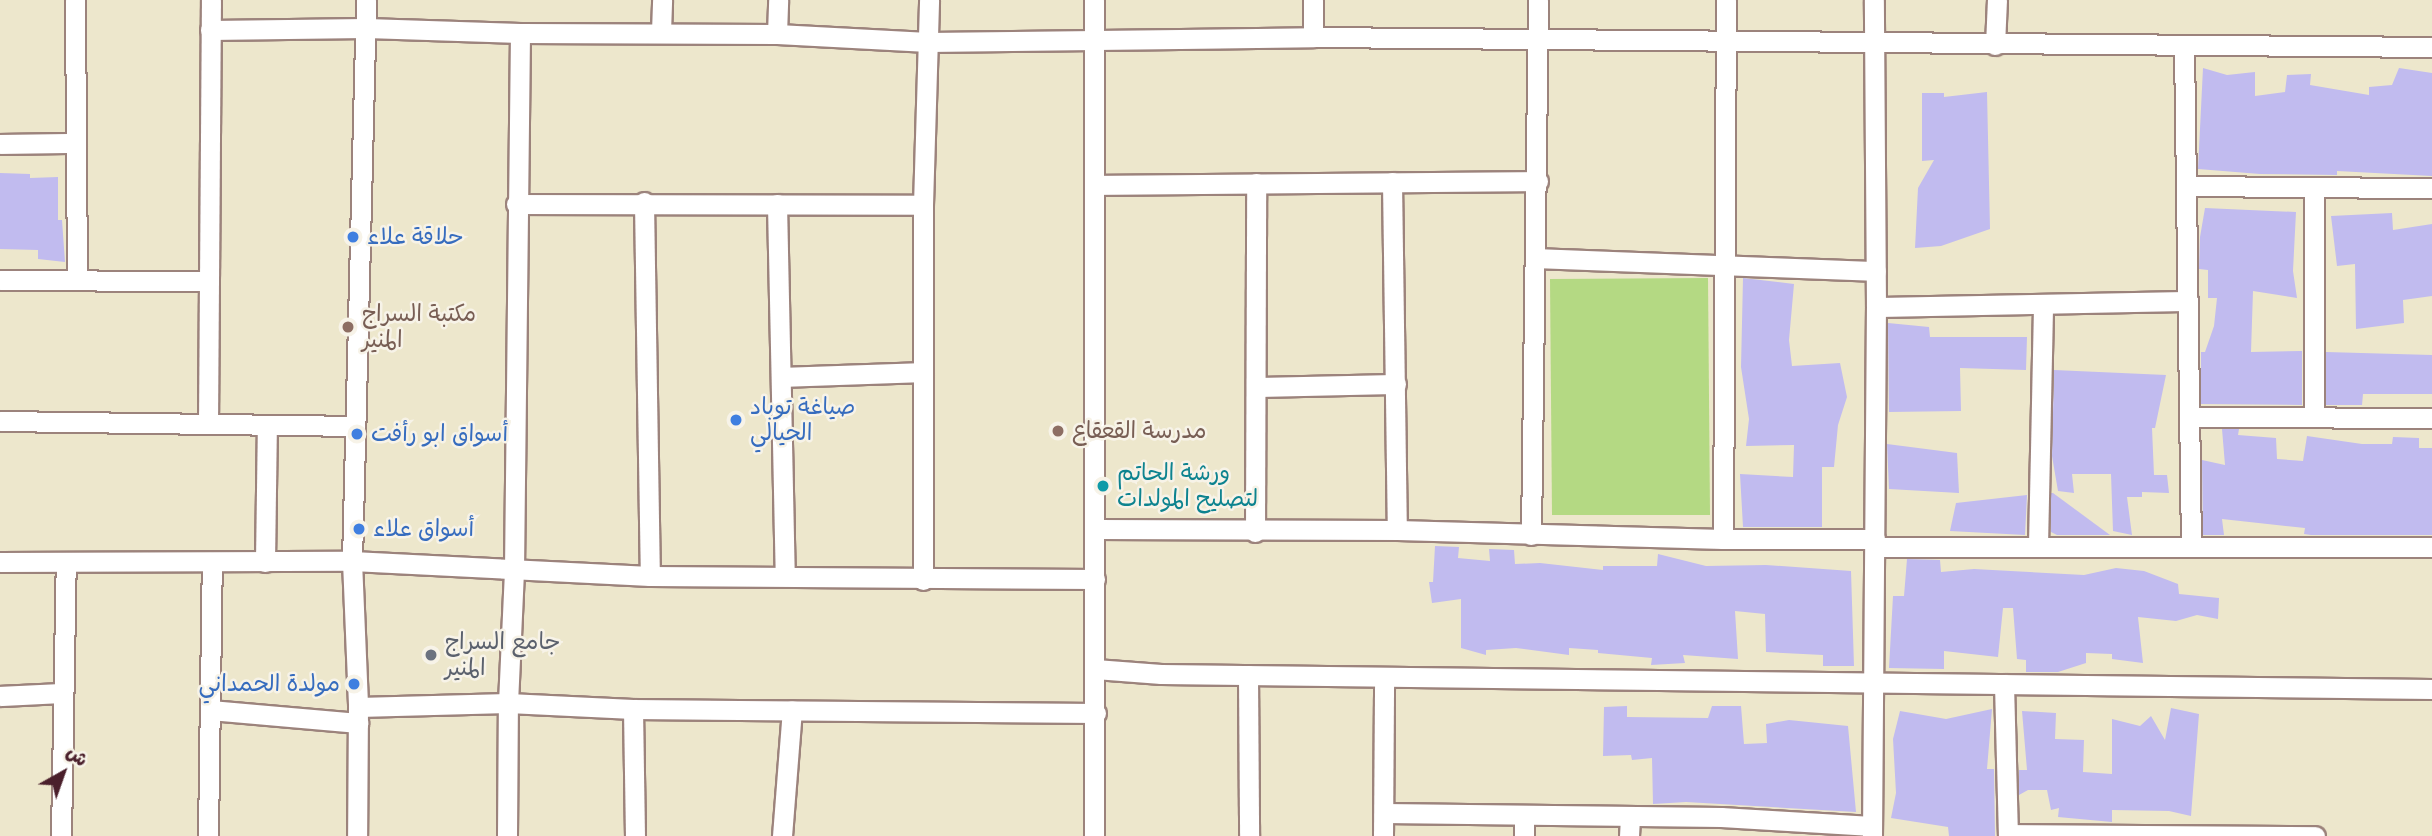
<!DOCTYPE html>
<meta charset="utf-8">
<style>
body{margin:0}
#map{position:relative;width:2432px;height:836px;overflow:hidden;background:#ede7cc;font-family:"Balsamiq Sans","Playpen Sans Arabic",sans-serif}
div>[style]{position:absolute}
.green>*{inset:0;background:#b4d983}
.building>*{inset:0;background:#c1bbef}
.roads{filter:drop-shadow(2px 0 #9c837c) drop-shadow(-2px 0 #9c837c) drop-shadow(0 2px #9c837c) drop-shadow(0 -2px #9c837c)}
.minor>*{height:19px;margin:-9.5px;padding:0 9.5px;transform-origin:9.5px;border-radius:9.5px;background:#fff}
.dots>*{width:19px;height:19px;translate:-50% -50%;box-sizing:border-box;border:4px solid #f7f3e8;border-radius:50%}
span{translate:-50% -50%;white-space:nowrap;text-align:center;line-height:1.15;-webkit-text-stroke:5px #f7f3e8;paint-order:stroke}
.shop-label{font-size:23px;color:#366cbe}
.left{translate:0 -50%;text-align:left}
.right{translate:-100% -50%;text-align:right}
.education-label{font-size:23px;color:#785e54}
.culture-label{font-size:23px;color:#0d838f}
.worship-label{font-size:23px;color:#5b616d}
.north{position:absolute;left:28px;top:738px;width:70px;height:70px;-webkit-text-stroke:5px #f7f3e8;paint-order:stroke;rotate:40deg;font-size:19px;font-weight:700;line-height:28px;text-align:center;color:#4a1f2b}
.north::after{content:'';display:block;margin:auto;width:24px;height:32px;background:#4a1f2b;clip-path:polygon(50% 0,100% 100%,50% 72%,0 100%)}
</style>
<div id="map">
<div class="green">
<i style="clip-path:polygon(1708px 278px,1710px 515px,1552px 515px,1550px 279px)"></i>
</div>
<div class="building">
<i style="clip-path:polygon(2203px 68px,2227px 75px,2255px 72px,2255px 96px,2285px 92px,2287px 75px,2311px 74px,2310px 85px,2369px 95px,2369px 87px,2392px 85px,2399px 68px,2432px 73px,2432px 176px,2337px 171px,2337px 175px,2260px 174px,2198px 169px)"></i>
<i style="clip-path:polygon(1987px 92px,1990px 229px,1941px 246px,1915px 248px,1918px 188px,1934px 160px,1922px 161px,1922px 93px,1944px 93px,1944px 97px)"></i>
<i style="clip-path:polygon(0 173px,30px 174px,30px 178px,58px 177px,58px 220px,62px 220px,65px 262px,38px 259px,38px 250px,0 249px)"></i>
<i style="clip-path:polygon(2205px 208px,2296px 212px,2293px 271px,2297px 298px,2253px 291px,2251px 352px,2302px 351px,2302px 405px,2201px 404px,2201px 352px,2205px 352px,2214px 326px,2217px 298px,2208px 298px,2208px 270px,2199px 269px,2200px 237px)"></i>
<i style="clip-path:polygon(2392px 213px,2393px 230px,2432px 224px,2432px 296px,2403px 300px,2404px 323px,2356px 329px,2355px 264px,2337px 266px,2331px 216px)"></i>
<i style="clip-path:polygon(1743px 278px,1794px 284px,1789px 340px,1792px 366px,1840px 363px,1847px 397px,1838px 425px,1834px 467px,1822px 467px,1822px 527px,1743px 527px,1740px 474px,1793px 477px,1794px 445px,1746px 446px,1749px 419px,1741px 367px)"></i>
<i style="clip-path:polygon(1888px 323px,1929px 327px,1930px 337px,2027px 337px,2026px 370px,1960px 368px,1961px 411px,1889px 412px)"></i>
<i style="clip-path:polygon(2326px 352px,2432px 355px,2432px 394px,2363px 394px,2362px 405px,2326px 405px)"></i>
<i style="clip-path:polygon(2054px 370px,2166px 375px,2155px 428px,2152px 428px,2154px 475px,2167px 475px,2169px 493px,2142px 492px,2142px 497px,2127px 497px,2132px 535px,2113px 531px,2111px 474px,2072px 474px,2074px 493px,2058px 491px,2052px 456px)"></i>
<i style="clip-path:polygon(2222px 429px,2239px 429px,2238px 435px,2276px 438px,2277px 459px,2303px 461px,2307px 436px,2362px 444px,2392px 444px,2393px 437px,2419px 438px,2419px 448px,2432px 448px,2432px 535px,2311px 535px,2304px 534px,2305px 528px,2222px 519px,2224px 535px,2203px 535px,2202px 460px,2225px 465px)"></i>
<i style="clip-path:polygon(1887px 444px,1957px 453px,1959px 493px,1889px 489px)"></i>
<i style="clip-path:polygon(2051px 493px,2053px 493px,2110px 535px,2057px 535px,2051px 532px)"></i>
<i style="clip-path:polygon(2027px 495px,2025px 535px,1950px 531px,1956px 503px)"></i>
<i style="clip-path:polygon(1435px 546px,1459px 547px,1458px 558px,1490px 561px,1489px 549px,1514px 550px,1515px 564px,1540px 563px,1603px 570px,1603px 566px,1657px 566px,1658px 554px,1706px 566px,1766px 565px,1851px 571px,1854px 666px,1823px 666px,1823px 655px,1766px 652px,1765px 614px,1735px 611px,1738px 659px,1683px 655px,1685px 663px,1651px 665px,1652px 658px,1598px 653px,1598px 650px,1569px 648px,1569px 655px,1516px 648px,1486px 650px,1486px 655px,1461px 648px,1461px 599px,1432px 603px,1429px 582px,1433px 582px)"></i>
<i style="clip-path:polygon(1907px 559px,1940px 560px,1941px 572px,1974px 569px,2084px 575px,2116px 568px,2144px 571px,2178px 584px,2179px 594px,2219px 598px,2218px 619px,2197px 615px,2176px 621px,2138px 617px,2143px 663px,2112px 659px,2112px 654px,2086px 653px,2086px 663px,2058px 672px,2026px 672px,2026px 660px,2017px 659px,2013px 608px,2003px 608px,1998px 657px,1944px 651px,1944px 669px,1889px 668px,1893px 596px,1904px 596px)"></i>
<i style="clip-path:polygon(1627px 706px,1627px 717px,1708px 718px,1712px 706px,1741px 706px,1744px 744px,1767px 743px,1766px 724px,1789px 720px,1848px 726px,1856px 812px,1686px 802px,1653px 804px,1652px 758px,1632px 760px,1631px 755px,1603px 756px,1604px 707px)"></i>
<i style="clip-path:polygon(2171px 708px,2199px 714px,2191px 816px,2169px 811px,2112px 810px,2112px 822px,2058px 817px,2059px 808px,2051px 810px,2047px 790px,2028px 790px,2019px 795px,2019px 770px,2027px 770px,2022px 711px,2056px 713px,2055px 739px,2084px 740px,2083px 772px,2112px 774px,2112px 719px,2140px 726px,2151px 716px,2165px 740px)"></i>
<i style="clip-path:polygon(1992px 709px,1987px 769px,1994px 769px,1995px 836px,1949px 836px,1948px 827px,1891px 818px,1896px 793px,1893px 739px,1900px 711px,1946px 719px)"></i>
</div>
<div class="roads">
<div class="minor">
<i style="left:75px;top:0;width:280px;rotate:89.6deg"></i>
<i style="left:366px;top:0;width:561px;rotate:91.43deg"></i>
<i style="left:352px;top:561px;width:298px;rotate:2.9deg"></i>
<i style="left:650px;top:576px;width:445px;rotate:0.4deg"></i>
<i style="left:210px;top:30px;width:156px;rotate:-0.7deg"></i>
<i style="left:366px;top:28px;width:154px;rotate:1.9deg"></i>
<i style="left:520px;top:33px;width:257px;rotate:0.2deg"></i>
<i style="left:777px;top:34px;width:151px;rotate:3deg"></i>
<i style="left:928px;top:42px;width:385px;rotate:-0.7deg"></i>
<i style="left:1313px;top:37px;width:1119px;rotate:0.51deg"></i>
<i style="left:661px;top:32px;width:32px;rotate:-88deg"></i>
<i style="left:777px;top:34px;width:34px;rotate:-88deg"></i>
<i style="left:1313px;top:37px;width:37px;rotate:-90deg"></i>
<i style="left:1995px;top:45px;width:45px;rotate:-87.5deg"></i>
<i style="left:2184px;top:46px;width:499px;rotate:89.2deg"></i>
<i style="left:0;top:144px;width:76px;rotate:-0.8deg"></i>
<i style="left:1392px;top:182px;width:348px;rotate:89.2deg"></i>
<i style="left:1096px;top:185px;width:442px;rotate:-0.5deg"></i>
<i style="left:2186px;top:186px;width:246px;rotate:0.5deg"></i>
<i style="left:2314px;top:187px;width:230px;rotate:90deg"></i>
<i style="left:644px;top:202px;width:374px;rotate:89.1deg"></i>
<i style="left:516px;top:204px;width:407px;rotate:0.1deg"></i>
<i style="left:777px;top:204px;width:372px;rotate:88.8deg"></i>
<i style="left:1537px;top:258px;width:339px;rotate:2.2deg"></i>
<i style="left:0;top:280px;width:209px;rotate:0.3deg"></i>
<i style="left:1876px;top:307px;width:312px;rotate:-1.1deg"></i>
<i style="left:782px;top:377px;width:141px;rotate:-2deg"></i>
<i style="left:1256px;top:387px;width:140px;rotate:-1.2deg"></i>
<i style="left:2189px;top:417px;width:243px;rotate:0.2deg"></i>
<i style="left:0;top:421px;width:355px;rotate:0.8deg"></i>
<i style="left:208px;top:424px;width:424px;rotate:-89.6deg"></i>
<i style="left:1096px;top:529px;width:301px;rotate:0.2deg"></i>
<i style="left:1397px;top:530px;width:326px;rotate:1.6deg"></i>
<i style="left:1723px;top:539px;width:152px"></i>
<i style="left:1255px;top:532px;width:349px;rotate:-89.8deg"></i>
<i style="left:1531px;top:535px;width:535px;rotate:-89.25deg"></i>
<i style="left:1723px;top:539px;width:539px;rotate:-89.68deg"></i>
<i style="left:2038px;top:546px;width:241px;rotate:-88.8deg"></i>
<i style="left:1875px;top:547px;width:557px"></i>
<i style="left:0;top:562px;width:352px;rotate:-0.2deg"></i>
<i style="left:352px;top:561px;width:146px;rotate:87.6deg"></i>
<i style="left:358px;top:707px;width:129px;rotate:90.4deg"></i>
<i style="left:265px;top:562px;width:137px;rotate:-89.2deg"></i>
<i style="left:923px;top:580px;width:375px;rotate:-90deg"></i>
<i style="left:923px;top:205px;width:205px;rotate:-88.3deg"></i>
<i style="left:1095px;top:669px;width:66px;rotate:4.3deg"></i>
<i style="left:1161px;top:674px;width:1271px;rotate:0.68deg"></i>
<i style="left:1248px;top:675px;width:161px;rotate:89.6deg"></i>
<i style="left:2004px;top:684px;width:152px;rotate:88.5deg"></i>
<i style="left:0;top:696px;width:62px;rotate:-2.8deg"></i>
<i style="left:358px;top:707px;width:150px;rotate:-1.5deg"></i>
<i style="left:508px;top:703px;width:125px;rotate:2.7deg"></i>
<i style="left:633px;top:709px;width:463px;rotate:0.5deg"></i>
<i style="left:633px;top:709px;width:127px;rotate:89.1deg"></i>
<i style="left:210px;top:710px;width:149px;rotate:5deg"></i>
<i style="left:1384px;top:813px;width:337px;rotate:0.7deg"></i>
<i style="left:1721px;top:817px;width:151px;rotate:3.4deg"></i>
<i style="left:2008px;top:834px;width:307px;rotate:0.4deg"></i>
<i style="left:61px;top:836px;width:274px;rotate:-89deg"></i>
<i style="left:208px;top:836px;width:273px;rotate:-89.2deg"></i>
<i style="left:507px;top:836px;width:133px;rotate:-89.6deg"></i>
<i style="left:508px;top:703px;width:133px;rotate:-87.4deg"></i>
<i style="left:514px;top:570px;width:537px;rotate:-89.36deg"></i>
<i style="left:782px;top:836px;width:126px;rotate:-85.5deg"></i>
<i style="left:1094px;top:836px;width:836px;rotate:-90deg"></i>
<i style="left:1383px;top:836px;width:159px;rotate:-89.6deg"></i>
<i style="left:1524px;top:836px;width:21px;rotate:-90deg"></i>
<i style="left:1629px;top:836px;width:20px;rotate:-87deg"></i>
<i style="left:1872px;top:836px;width:529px;rotate:-89.57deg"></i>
<i style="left:1876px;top:307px;width:307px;rotate:-90.4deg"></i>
</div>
</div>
<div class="dots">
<i style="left:353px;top:237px;background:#3f7fe0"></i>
<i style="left:348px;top:327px;background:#8d6e63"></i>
<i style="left:736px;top:420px;background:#3f7fe0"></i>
<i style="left:1058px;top:431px;background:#8d6e63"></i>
<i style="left:357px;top:434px;background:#3f7fe0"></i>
<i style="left:1103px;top:486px;background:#0f9aa8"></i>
<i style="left:359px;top:529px;background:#3f7fe0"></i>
<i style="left:431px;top:655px;background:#6b7280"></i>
<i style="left:354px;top:684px;background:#3f7fe0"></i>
</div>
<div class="shop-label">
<span class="left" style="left:367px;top:237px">حلاقة علاء</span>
<span class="left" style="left:750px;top:420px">صياغة توباد<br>الحيالي</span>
<span class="left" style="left:371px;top:434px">أسواق ابو رأفت</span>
<span class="left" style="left:373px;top:529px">أسواق علاء</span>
<span class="right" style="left:340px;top:684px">مولدة الحمداني</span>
</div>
<div class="education-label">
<span class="left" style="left:362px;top:327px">مكتبة السراج<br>المنير</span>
<span class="left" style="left:1072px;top:431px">مدرسة القعقاع</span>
</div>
<div class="culture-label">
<span class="left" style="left:1117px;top:486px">ورشة الحاتم<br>لتصليح المولدات</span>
</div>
<div class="worship-label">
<span class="left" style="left:445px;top:655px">جامع السراج<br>المنير</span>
</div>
<div class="north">ش</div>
</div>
